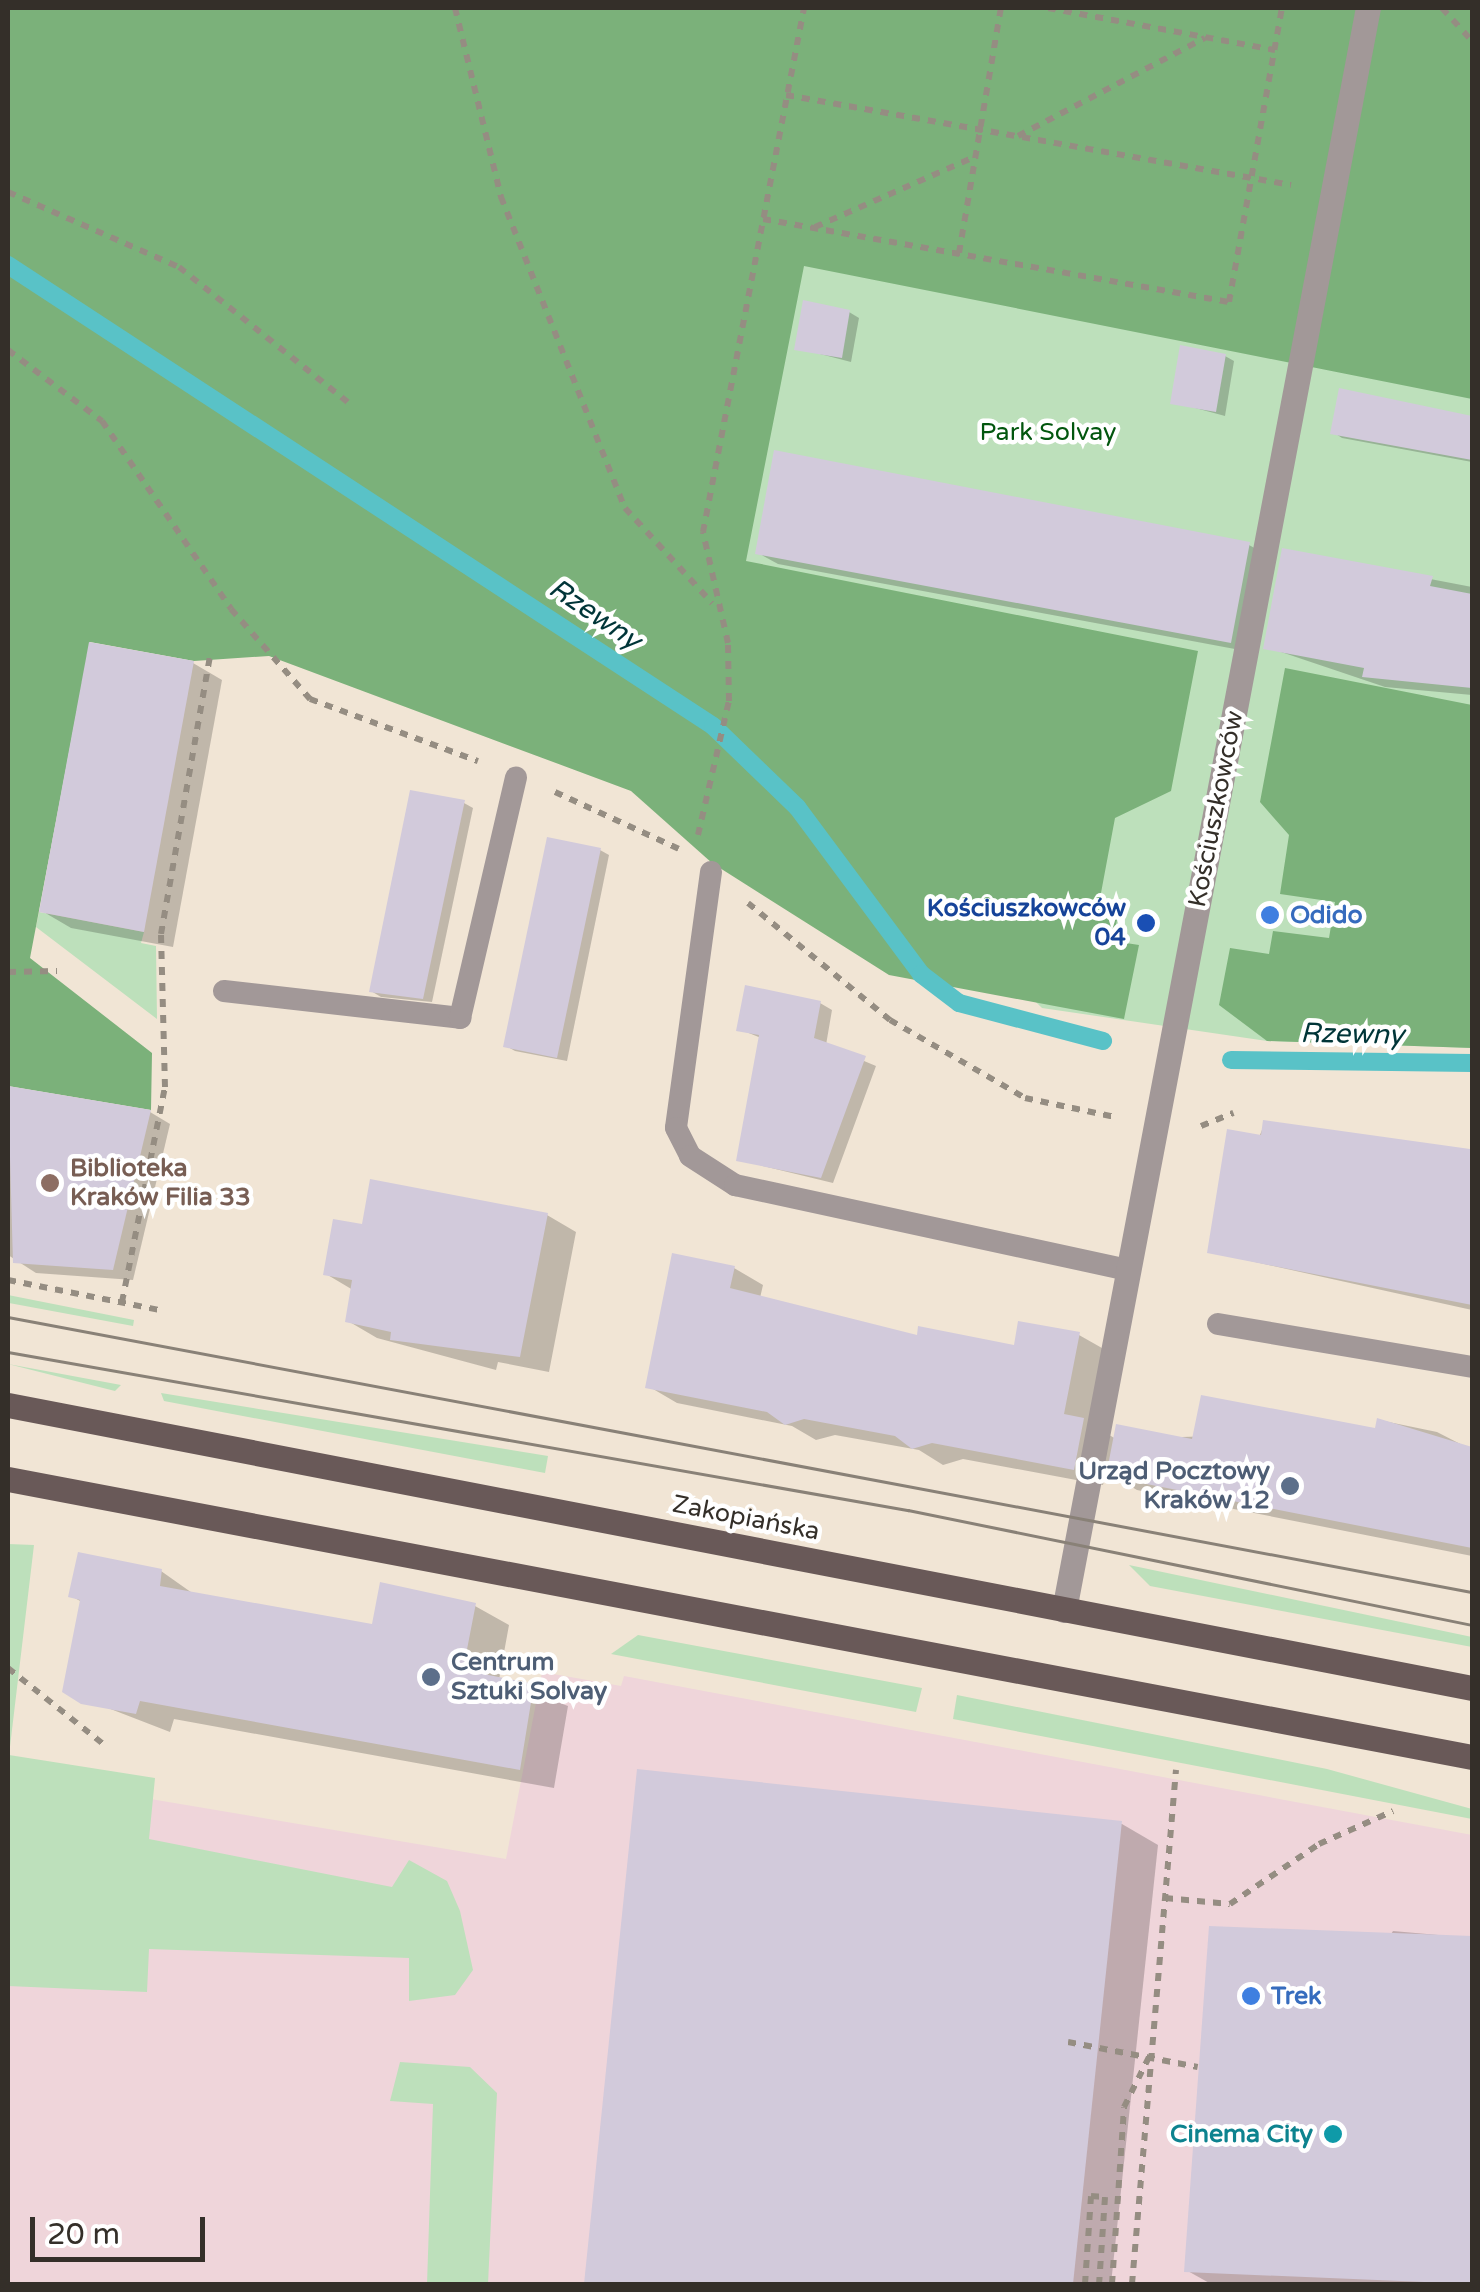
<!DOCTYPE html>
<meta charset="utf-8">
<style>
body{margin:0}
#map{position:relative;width:1480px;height:2292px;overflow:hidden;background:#f1e5d5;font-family:"Varela Round",sans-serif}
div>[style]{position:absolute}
.commercial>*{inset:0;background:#efd5da}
.green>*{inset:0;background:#bde0bb}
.forest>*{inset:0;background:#7bb17a}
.shadow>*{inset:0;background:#0003}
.stream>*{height:18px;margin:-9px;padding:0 9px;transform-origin:9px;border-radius:9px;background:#59c2c7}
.building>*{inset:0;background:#d2cadb}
.path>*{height:6px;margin-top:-3px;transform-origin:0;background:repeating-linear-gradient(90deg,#958d82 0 8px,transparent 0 16px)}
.lane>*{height:22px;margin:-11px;padding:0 11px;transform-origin:11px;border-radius:11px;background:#a29898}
.street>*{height:25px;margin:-12.5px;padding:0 12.5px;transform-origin:12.5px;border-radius:12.5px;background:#a29898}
.primary>*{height:25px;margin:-12.5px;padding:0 12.5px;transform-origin:12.5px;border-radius:12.5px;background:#695958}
.tram>*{height:2.5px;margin:-1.25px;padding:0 1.25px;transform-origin:1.25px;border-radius:1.25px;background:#898177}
.dots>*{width:28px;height:28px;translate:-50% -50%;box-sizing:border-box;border:5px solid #fff;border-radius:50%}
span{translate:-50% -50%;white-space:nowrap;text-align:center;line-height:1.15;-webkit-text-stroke:9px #fff;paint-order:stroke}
.park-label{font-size:25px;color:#02560e}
.street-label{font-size:25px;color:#342f29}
.transit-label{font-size:25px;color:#164399;font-weight:700}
.right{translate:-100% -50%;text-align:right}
.shop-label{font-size:25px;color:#366cbe;font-weight:700}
.left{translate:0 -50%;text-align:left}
.education-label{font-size:25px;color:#785e54;font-weight:700}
.service-label{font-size:25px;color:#4e5e75;font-weight:700}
.culture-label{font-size:25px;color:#0d838f;font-weight:700}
.water-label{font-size:28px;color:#003538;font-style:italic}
.frame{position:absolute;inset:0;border:10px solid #342f29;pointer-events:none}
.scale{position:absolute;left:30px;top:2217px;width:175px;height:45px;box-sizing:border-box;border:5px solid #342f29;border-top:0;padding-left:12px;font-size:30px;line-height:35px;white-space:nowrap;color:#342f29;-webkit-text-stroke:8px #fff;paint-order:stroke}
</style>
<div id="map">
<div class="commercial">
<i style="clip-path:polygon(542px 1672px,621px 1686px,624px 1676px,1472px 1835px,1472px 2284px,8px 2284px,8px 1775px,506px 1859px)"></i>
</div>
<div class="green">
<i style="clip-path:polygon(8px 8px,1472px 8px,1472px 1048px,1267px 1041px,1042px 1008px)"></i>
<i style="clip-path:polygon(39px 912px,144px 932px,141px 943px,156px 946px,157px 1019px,36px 927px)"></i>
<i style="clip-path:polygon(8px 1295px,134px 1320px,133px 1326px,9px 1303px)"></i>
<i style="clip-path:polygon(8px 1364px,121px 1385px,115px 1391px)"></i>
<i style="clip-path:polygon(161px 1393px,548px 1456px,545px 1473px,164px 1401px)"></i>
<i style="clip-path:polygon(8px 1544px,34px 1545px,9px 1755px,155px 1778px,149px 1839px,392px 1887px,409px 1860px,447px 1881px,460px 1911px,473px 1970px,455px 1995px,409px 2001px,409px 1958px,149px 1949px,147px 1992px,8px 1986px)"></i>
<i style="clip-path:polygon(1129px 1565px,1472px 1637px,1472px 1647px,1150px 1586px)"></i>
<i style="clip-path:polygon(638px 1635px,922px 1688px,916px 1712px,611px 1654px)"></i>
<i style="clip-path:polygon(957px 1695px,1327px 1769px,1472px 1809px,1472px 1819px,953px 1719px)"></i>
<i style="clip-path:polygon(400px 2062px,470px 2067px,497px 2093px,488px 2284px,427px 2284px,433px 2104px,390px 2101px)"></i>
</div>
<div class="forest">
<i style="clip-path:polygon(8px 8px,1472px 8px,1472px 399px,804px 266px,746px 561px,1198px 651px,1171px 791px,1115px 818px,1098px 909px,1118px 914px,1113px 941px,1139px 945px,1124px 1019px,889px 975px,712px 863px,631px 791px,269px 656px,194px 661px,90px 642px,30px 958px,152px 1053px,151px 1110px,8px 1086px)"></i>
<i style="clip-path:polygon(1285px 668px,1472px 705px,1472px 1048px,1267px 1041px,1219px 1005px,1230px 948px,1269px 954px,1273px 931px,1329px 938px,1335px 902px,1280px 894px,1289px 835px,1260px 802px)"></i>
</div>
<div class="shadow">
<i style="clip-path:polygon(849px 312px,859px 318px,851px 362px,797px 348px)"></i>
<i style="clip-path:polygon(1225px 356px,1234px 361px,1225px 416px,1173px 402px)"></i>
<i style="clip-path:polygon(1341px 391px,1472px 419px,1472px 462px,1342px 438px,1333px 432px)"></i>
<i style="clip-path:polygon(1249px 545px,1269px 556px,1251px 652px,778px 564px,758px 553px)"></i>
<i style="clip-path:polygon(1284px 551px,1472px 587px,1472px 695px,1385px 687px,1266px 647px)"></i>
<i style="clip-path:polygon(193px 663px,222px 680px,173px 947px,71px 928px,42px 911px)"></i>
<i style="clip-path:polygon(464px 803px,473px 808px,432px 1002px,381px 997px,371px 991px)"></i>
<i style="clip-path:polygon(600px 850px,609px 855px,567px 1061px,515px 1051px,506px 1046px)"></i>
<i style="clip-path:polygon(820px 1003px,832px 1010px,826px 1045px,876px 1066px,833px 1183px,739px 1160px,761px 1038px,739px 1029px)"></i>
<i style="clip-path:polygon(8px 1088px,150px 1112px,170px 1124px,133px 1280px,36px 1273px,8px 1255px)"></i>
<i style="clip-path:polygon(1265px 1123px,1472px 1153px,1472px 1310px,1210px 1252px)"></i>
<i style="clip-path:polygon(547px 1215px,576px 1232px,549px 1372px,498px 1362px,496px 1370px,377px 1338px,348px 1321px,353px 1290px,326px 1274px,364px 1227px)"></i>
<i style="clip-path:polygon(734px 1268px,763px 1285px,760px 1298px,919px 1338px,1016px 1348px,1079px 1335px,1109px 1352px,1094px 1426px,1116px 1439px,1377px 1431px,1379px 1420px,1437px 1432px,1472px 1450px,1472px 1556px,1137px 1490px,1106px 1472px,1103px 1485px,963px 1459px,943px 1465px,919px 1450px,835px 1435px,816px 1440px,792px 1426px,677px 1403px,648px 1386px)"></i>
<i style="clip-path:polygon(161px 1571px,195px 1595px,374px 1627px,475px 1606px,509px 1625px,499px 1680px,568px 1706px,554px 1788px,174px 1719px,170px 1732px,64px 1691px,82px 1602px,71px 1596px)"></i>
<i style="clip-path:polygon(640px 1772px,1122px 1824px,1158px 1845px,1111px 2284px,586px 2284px)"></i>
<i style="clip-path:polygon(1393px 1931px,1472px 1938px,1472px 2284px,1211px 2284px,1186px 2270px)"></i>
</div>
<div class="stream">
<i style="left:8px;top:265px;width:842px;rotate:33.18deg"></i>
<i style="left:713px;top:726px;width:117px;rotate:44deg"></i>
<i style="left:797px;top:807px;width:208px;rotate:53.4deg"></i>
<i style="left:921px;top:974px;width:48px;rotate:37.3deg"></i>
<i style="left:959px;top:1003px;width:149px;rotate:14.8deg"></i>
<i style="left:1231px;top:1060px;width:241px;rotate:0.7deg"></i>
</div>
<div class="building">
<i style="clip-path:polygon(803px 300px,850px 310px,842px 358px,794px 350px)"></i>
<i style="clip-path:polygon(1180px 345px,1226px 354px,1216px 412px,1170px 404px)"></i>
<i style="clip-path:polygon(1339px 388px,1472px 416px,1472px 460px,1330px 434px)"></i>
<i style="clip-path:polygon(774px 450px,1250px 542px,1231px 643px,755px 554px)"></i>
<i style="clip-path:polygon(1282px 548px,1433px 576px,1430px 586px,1472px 594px,1472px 688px,1362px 677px,1364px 668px,1263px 649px)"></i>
<i style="clip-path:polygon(89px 642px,194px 661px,144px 932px,39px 912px)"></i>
<i style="clip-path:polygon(410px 790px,465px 800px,423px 999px,369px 992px)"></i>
<i style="clip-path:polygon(547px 837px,601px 848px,557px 1058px,503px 1047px)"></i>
<i style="clip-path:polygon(745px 985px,821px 1001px,814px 1038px,866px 1056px,821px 1178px,736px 1161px,759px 1035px,736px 1031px)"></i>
<i style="clip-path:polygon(8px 1086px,151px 1110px,113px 1270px,13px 1263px)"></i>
<i style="clip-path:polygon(1263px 1120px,1470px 1149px,1472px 1305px,1207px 1253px,1227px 1129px,1261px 1135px)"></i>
<i style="clip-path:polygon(370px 1179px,548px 1213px,520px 1357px,390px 1340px,391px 1332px,345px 1322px,352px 1280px,323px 1275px,333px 1219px,362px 1224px)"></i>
<i style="clip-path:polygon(672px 1253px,735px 1266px,730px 1288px,917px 1335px,918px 1326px,1014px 1345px,1018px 1321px,1080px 1332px,1064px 1414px,1084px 1418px,1074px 1470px,932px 1443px,912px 1449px,895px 1436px,804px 1419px,785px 1425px,767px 1412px,645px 1388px)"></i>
<i style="clip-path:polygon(1201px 1395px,1375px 1428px,1377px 1418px,1472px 1447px,1472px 1548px,1106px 1476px,1116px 1424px,1192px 1439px)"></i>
<i style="clip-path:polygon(78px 1552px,162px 1569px,160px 1586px,372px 1624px,380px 1582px,476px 1603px,463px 1670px,534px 1684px,520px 1770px,140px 1701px,136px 1714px,81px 1704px,62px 1692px,80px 1600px,68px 1597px)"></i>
<i style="clip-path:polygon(637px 1769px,1122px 1821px,1073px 2284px,584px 2284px)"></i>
<i style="clip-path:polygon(1209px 1926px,1472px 1936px,1472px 2284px,1184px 2272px)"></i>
</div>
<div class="path">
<i style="left:455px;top:8px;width:195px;rotate:76.3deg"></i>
<i style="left:501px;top:197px;width:335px;rotate:68.3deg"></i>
<i style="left:625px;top:508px;width:129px;rotate:47.5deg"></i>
<i style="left:1048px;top:8px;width:231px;rotate:10.5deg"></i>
<i style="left:1442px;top:8px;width:45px;rotate:47.7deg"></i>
<i style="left:786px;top:95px;width:513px;rotate:10.11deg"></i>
<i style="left:1018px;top:136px;width:211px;rotate:-27.7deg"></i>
<i style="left:8px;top:192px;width:187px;rotate:23.7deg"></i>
<i style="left:179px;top:267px;width:221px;rotate:38.7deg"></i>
<i style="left:763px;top:219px;width:473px;rotate:10.1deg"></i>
<i style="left:1229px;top:302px;width:299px;rotate:-79.8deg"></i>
<i style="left:815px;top:227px;width:177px;rotate:-23.7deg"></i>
<i style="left:959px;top:253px;width:249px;rotate:-80.3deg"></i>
<i style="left:8px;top:350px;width:118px;rotate:37.1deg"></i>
<i style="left:102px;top:421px;width:228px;rotate:55.5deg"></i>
<i style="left:231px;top:609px;width:120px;rotate:48.7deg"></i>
<i style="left:310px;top:699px;width:179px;rotate:20.3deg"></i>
<i style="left:555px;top:792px;width:136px;rotate:24.7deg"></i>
<i style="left:698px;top:835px;width:138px;rotate:-77deg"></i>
<i style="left:729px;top:701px;width:58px;rotate:-91deg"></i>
<i style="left:728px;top:643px;width:114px;rotate:-102.7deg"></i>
<i style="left:703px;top:532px;width:534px;rotate:-79.09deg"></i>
<i style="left:748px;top:903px;width:184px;rotate:39.5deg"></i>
<i style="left:890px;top:1020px;width:156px;rotate:30deg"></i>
<i style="left:1025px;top:1098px;width:92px;rotate:11.9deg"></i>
<i style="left:8px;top:972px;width:49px;rotate:-1.2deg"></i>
<i style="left:1201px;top:1126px;width:35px;rotate:-22deg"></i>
<i style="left:8px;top:1280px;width:155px;rotate:11.2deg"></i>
<i style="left:122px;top:1302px;width:219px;rotate:-78.7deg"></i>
<i style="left:165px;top:1087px;width:153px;rotate:-91.5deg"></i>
<i style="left:161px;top:934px;width:283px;rotate:-80deg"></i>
<i style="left:8px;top:1668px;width:127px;rotate:38.6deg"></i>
<i style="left:1165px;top:1898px;width:65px;rotate:5.3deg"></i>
<i style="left:1230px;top:1904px;width:107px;rotate:-34deg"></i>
<i style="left:1319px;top:1844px;width:81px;rotate:-24deg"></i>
<i style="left:1068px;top:2042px;width:132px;rotate:10.9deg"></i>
<i style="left:1085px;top:2284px;width:88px;rotate:-86.1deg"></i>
<i style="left:1091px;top:2196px;width:14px;rotate:4deg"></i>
<i style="left:1105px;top:2197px;width:87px;rotate:93.9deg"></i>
<i style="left:1112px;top:2284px;width:177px;rotate:-86.1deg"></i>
<i style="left:1124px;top:2107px;width:56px;rotate:-63.4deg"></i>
<i style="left:1132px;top:2284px;width:516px;rotate:-85.11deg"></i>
</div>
<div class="lane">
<i style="left:711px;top:872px;width:258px;rotate:97.8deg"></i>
<i style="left:676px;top:1128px;width:31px;rotate:63deg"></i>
<i style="left:690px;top:1156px;width:54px;rotate:32.8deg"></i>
<i style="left:735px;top:1185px;width:403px;rotate:12.2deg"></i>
<i style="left:224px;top:991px;width:238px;rotate:6.5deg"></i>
<i style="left:460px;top:1018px;width:247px;rotate:-76.9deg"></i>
<i style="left:1218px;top:1324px;width:258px;rotate:9.6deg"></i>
</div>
<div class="street">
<i style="left:1064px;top:1610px;width:1631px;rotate:-79.26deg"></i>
</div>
<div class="primary">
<i style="left:8px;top:1405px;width:1491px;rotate:10.94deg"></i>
<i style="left:8px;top:1479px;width:1490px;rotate:10.75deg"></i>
</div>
<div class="tram">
<i style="left:8px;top:1317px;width:1490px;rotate:10.64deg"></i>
<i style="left:8px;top:1352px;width:914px;rotate:9.96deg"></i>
<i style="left:908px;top:1510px;width:576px;rotate:11.52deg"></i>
</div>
<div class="dots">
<i style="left:1270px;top:915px;background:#3f7fe0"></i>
<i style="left:1146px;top:923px;background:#1a4fb4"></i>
<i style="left:50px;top:1183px;background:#8d6e63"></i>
<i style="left:1290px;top:1486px;background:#5c6f8a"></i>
<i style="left:431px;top:1677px;background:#5c6f8a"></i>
<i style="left:1251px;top:1996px;background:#3f7fe0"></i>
<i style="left:1333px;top:2134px;background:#0f9aa8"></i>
</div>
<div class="park-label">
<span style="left:1048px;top:432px">Park Solvay</span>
</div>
<div class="street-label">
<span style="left:1216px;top:809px;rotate:-79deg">Kościuszkowców</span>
<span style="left:746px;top:1518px;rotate:11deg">Zakopiańska</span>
</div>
<div class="transit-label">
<span class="right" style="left:1126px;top:923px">Kościuszkowców<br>04</span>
</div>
<div class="shop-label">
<span class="left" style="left:1290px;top:915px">Odido</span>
<span class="left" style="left:1271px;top:1996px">Trek</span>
</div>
<div class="education-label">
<span class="left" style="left:70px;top:1183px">Biblioteka<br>Kraków Filia 33</span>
</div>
<div class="service-label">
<span class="right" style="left:1270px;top:1486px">Urząd Pocztowy<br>Kraków 12</span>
<span class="left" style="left:451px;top:1677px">Centrum<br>Sztuki Solvay</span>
</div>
<div class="culture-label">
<span class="right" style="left:1313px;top:2134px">Cinema City</span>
</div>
<div class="water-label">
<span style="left:595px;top:614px;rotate:34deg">Rzewny</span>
<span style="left:1352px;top:1034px;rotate:1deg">Rzewny</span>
</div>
<div class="frame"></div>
<div class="scale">20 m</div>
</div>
